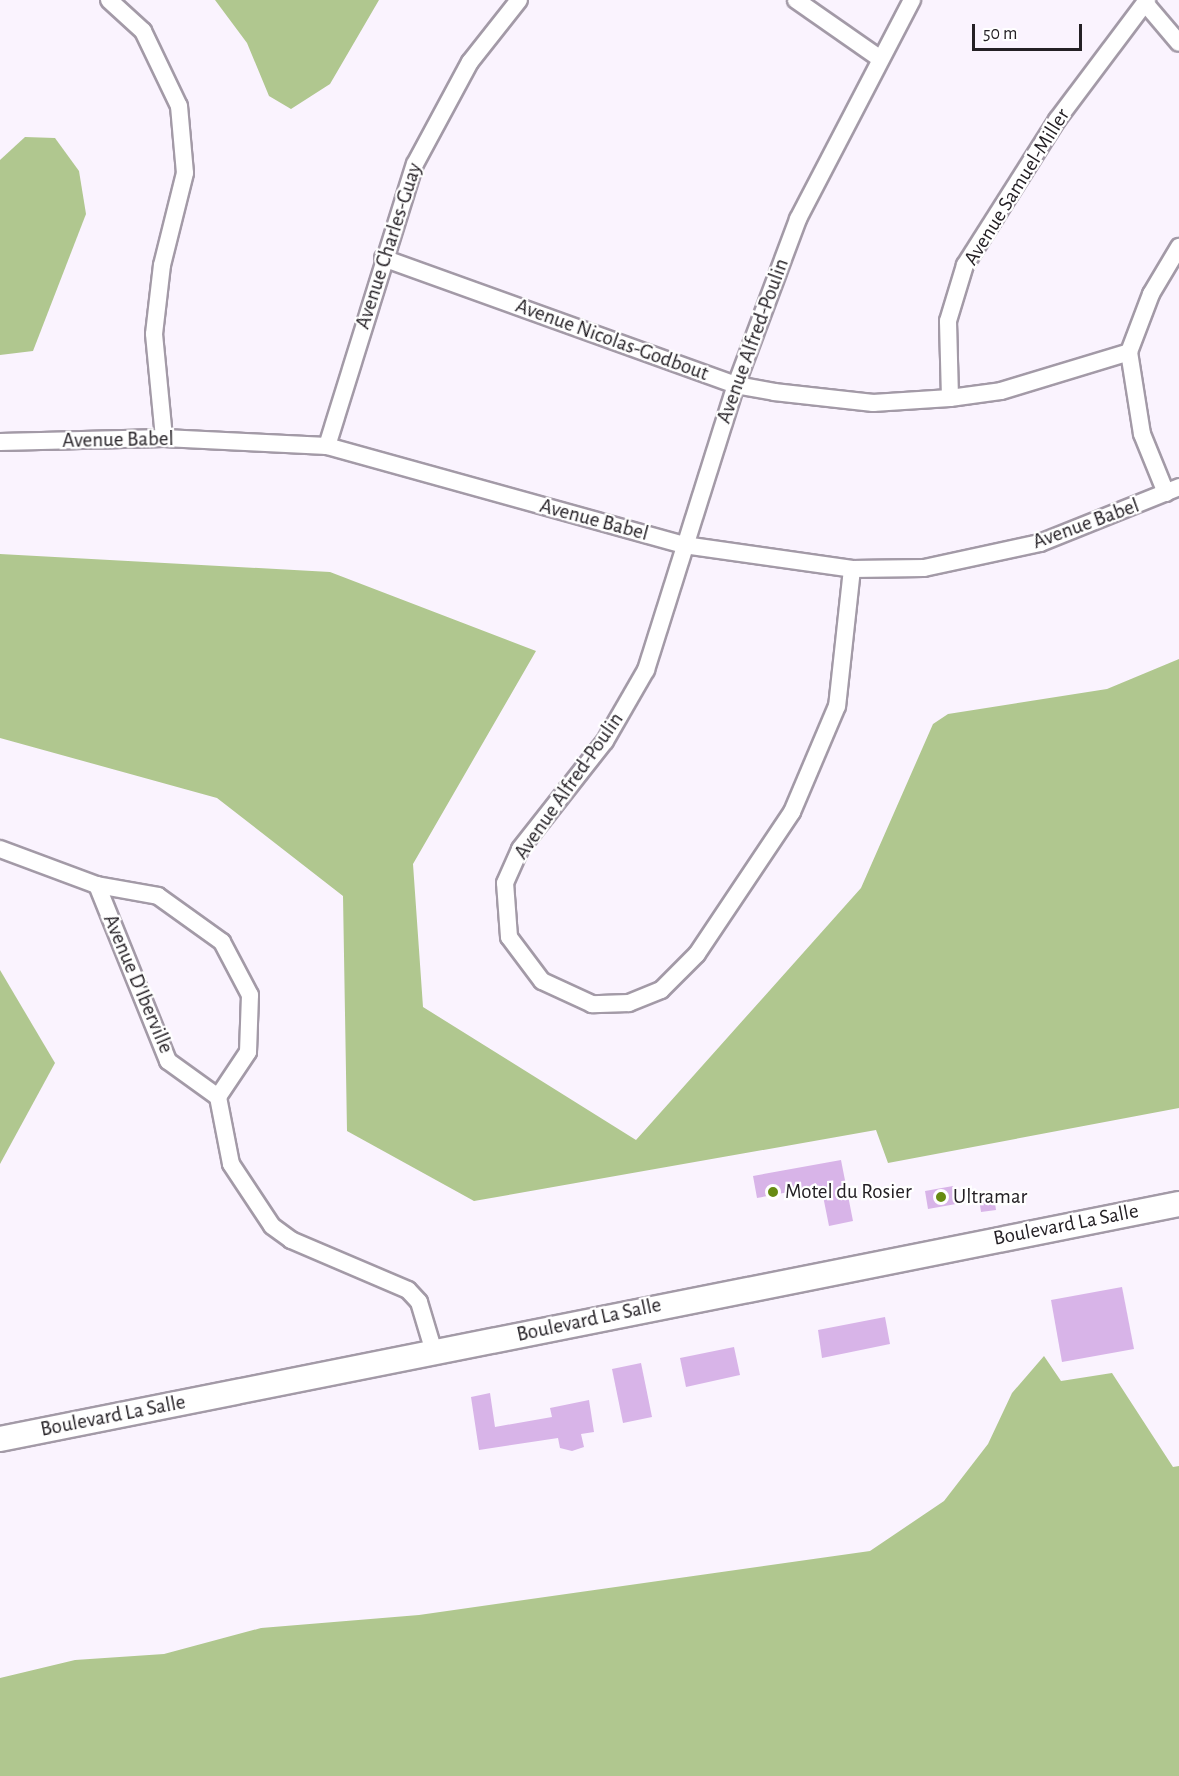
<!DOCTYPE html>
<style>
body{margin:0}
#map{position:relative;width:1179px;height:1776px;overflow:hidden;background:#faf3fe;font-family:"Alegreya Sans",sans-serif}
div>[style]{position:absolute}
.forest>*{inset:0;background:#b0c78f}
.building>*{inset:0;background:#d8b4e8}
.roads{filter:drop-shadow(2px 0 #a39aa7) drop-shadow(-2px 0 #a39aa7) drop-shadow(0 2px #a39aa7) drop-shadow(0 -2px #a39aa7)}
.street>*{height:16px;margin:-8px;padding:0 8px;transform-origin:8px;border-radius:8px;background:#fff}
.secondary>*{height:24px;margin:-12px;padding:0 12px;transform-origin:12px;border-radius:12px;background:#fff}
.dots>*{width:16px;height:16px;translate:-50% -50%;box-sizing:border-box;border:3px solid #fff;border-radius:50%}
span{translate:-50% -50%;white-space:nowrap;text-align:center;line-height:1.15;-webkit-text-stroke:4.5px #fff;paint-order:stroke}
.street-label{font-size:21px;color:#242025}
.poi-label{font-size:21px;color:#242025}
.left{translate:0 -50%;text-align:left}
.scale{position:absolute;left:972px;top:24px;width:110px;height:27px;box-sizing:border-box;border:3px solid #242025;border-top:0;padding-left:8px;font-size:18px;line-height:21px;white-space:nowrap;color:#242025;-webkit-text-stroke:4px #fff;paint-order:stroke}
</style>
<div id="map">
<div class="forest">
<i style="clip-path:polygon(215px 0,379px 0,330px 84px,291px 109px,269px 96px,247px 43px)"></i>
<i style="clip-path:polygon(25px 137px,55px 138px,79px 171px,86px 214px,33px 351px,0 355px,0 160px)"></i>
<i style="clip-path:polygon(0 554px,330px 572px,536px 651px,413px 864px,423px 1007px,636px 1140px,861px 888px,933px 724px,948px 714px,1107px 689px,1179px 659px,1179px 1108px,888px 1163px,876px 1130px,474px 1201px,347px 1131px,343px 896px,217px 798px,0 738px)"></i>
<i style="clip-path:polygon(0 970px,55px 1063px,0 1164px)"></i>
<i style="clip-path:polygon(1044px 1356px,1061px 1381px,1112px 1373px,1173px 1467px,1179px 1466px,1179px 1776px,0 1776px,0 1678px,75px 1660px,164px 1654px,261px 1628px,419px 1615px,870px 1551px,944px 1501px,988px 1444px,1012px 1393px)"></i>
</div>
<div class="building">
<i style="clip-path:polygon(841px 1160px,853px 1221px,829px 1226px,821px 1186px,757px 1198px,753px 1176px)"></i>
<i style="clip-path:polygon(953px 1186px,956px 1204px,928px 1209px,925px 1191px)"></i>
<i style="clip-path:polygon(994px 1196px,996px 1210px,981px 1212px,979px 1199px)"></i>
<i style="clip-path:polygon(1122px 1287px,1134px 1349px,1062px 1362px,1051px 1300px)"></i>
<i style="clip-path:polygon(885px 1317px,890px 1344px,822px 1358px,818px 1330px)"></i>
<i style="clip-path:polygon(734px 1347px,740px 1375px,686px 1387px,680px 1358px)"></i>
<i style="clip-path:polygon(641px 1363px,652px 1417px,623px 1423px,612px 1369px)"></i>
<i style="clip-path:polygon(490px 1393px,495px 1427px,552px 1417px,550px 1408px,589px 1400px,594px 1432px,581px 1434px,584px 1447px,572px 1451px,560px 1448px,558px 1438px,479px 1450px,471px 1397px)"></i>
</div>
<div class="roads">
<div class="street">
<i style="left:109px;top:0;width:46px;rotate:42.4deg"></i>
<i style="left:143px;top:31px;width:83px;rotate:64.4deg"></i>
<i style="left:179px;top:106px;width:67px;rotate:84.9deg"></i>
<i style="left:185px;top:173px;width:95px;rotate:104deg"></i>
<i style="left:162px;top:265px;width:69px;rotate:96.6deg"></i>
<i style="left:154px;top:334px;width:104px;rotate:84.5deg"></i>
<i style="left:796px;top:0;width:101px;rotate:34.9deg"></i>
<i style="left:1145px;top:3px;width:52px;rotate:49.6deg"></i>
<i style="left:383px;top:258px;width:375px;rotate:19.8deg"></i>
<i style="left:736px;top:385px;width:39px;rotate:10deg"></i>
<i style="left:774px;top:392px;width:100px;rotate:6.3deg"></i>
<i style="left:873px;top:403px;width:77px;rotate:-3.7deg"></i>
<i style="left:950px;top:398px;width:51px;rotate:-7.8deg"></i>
<i style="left:1001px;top:391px;width:134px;rotate:-16.9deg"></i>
<i style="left:950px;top:398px;width:77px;rotate:-91.5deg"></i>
<i style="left:948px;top:321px;width:59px;rotate:-73.1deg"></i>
<i style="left:965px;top:265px;width:172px;rotate:-57.6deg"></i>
<i style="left:1057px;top:120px;width:150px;rotate:-53.1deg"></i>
<i style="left:0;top:442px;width:164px;rotate:-1.4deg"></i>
<i style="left:164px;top:438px;width:163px;rotate:2.8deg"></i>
<i style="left:327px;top:446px;width:370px;rotate:15.5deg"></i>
<i style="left:684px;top:545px;width:170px;rotate:8.1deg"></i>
<i style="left:852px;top:569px;width:72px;rotate:-0.8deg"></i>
<i style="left:924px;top:568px;width:119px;rotate:-12.2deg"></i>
<i style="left:1040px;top:543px;width:150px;rotate:-21.9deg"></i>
<i style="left:327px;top:446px;width:295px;rotate:-72.7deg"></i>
<i style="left:415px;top:164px;width:116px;rotate:-61.7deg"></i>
<i style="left:470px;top:62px;width:79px;rotate:-51.7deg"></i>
<i style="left:1166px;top:493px;width:64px;rotate:-112.1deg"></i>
<i style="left:1142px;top:434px;width:83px;rotate:-99deg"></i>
<i style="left:1129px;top:352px;width:62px;rotate:-69.2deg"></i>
<i style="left:1151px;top:294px;width:55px;rotate:-59.2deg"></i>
<i style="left:852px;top:569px;width:138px;rotate:96.2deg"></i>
<i style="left:837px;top:706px;width:115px;rotate:113deg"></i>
<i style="left:792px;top:812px;width:171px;rotate:123.8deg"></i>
<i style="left:697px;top:954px;width:51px;rotate:135deg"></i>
<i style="left:661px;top:990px;width:35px;rotate:158deg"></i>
<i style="left:629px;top:1003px;width:37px;rotate:178deg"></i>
<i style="left:592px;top:1004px;width:55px;rotate:-155.3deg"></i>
<i style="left:542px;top:981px;width:55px;rotate:-126.9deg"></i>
<i style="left:509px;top:937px;width:54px;rotate:-94.2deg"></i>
<i style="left:505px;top:883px;width:37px;rotate:-66deg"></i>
<i style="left:520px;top:849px;width:137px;rotate:-51.8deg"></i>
<i style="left:605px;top:741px;width:82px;rotate:-60deg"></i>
<i style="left:646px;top:670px;width:299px;rotate:-72.5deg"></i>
<i style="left:736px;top:385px;width:177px;rotate:-69.5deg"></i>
<i style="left:798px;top:219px;width:247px;rotate:-62.5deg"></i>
<i style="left:0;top:849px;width:103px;rotate:20.4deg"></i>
<i style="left:97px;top:885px;width:190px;rotate:68deg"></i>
<i style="left:168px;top:1061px;width:62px;rotate:35.8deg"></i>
<i style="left:218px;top:1097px;width:68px;rotate:79deg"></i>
<i style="left:231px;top:1164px;width:74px;rotate:56.5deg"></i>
<i style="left:272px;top:1226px;width:24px;rotate:36deg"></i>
<i style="left:291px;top:1240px;width:127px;rotate:23.1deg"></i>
<i style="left:408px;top:1290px;width:16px;rotate:47deg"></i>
<i style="left:419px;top:1302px;width:52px;rotate:73.3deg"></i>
<i style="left:97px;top:885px;width:62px;rotate:10.2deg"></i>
<i style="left:158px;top:896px;width:79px;rotate:35.7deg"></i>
<i style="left:222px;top:942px;width:60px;rotate:62.2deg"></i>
<i style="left:250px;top:995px;width:57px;rotate:92deg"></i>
<i style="left:248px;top:1052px;width:54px;rotate:123.7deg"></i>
</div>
<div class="secondary">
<i style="left:0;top:1439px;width:1202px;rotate:-11.27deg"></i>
</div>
</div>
<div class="dots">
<i style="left:773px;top:1192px;background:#678b12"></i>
<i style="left:941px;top:1197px;background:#678b12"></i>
</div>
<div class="street-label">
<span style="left:1017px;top:187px;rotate:-58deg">Avenue Samuel-Miller</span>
<span style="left:389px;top:246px;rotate:-72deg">Avenue Charles-Guay</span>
<span style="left:612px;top:340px;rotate:20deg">Avenue Nicolas-Godbout</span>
<span style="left:753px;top:341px;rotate:-70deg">Avenue Alfred-Poulin</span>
<span style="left:118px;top:440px;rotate:-1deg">Avenue Babel</span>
<span style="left:594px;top:520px;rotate:15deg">Avenue Babel</span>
<span style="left:1086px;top:524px;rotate:-20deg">Avenue Babel</span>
<span style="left:569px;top:786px;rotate:-55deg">Avenue Alfred-Poulin</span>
<span style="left:138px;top:984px;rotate:67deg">Avenue D'Iberville</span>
<span style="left:1066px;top:1225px;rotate:-11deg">Boulevard La Salle</span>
<span style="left:589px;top:1320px;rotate:-12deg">Boulevard La Salle</span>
<span style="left:113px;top:1416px;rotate:-11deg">Boulevard La Salle</span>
</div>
<div class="poi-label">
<span class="left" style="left:785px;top:1192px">Motel du Rosier</span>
<span class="left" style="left:953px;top:1197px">Ultramar</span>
</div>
<div class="scale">50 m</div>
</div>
